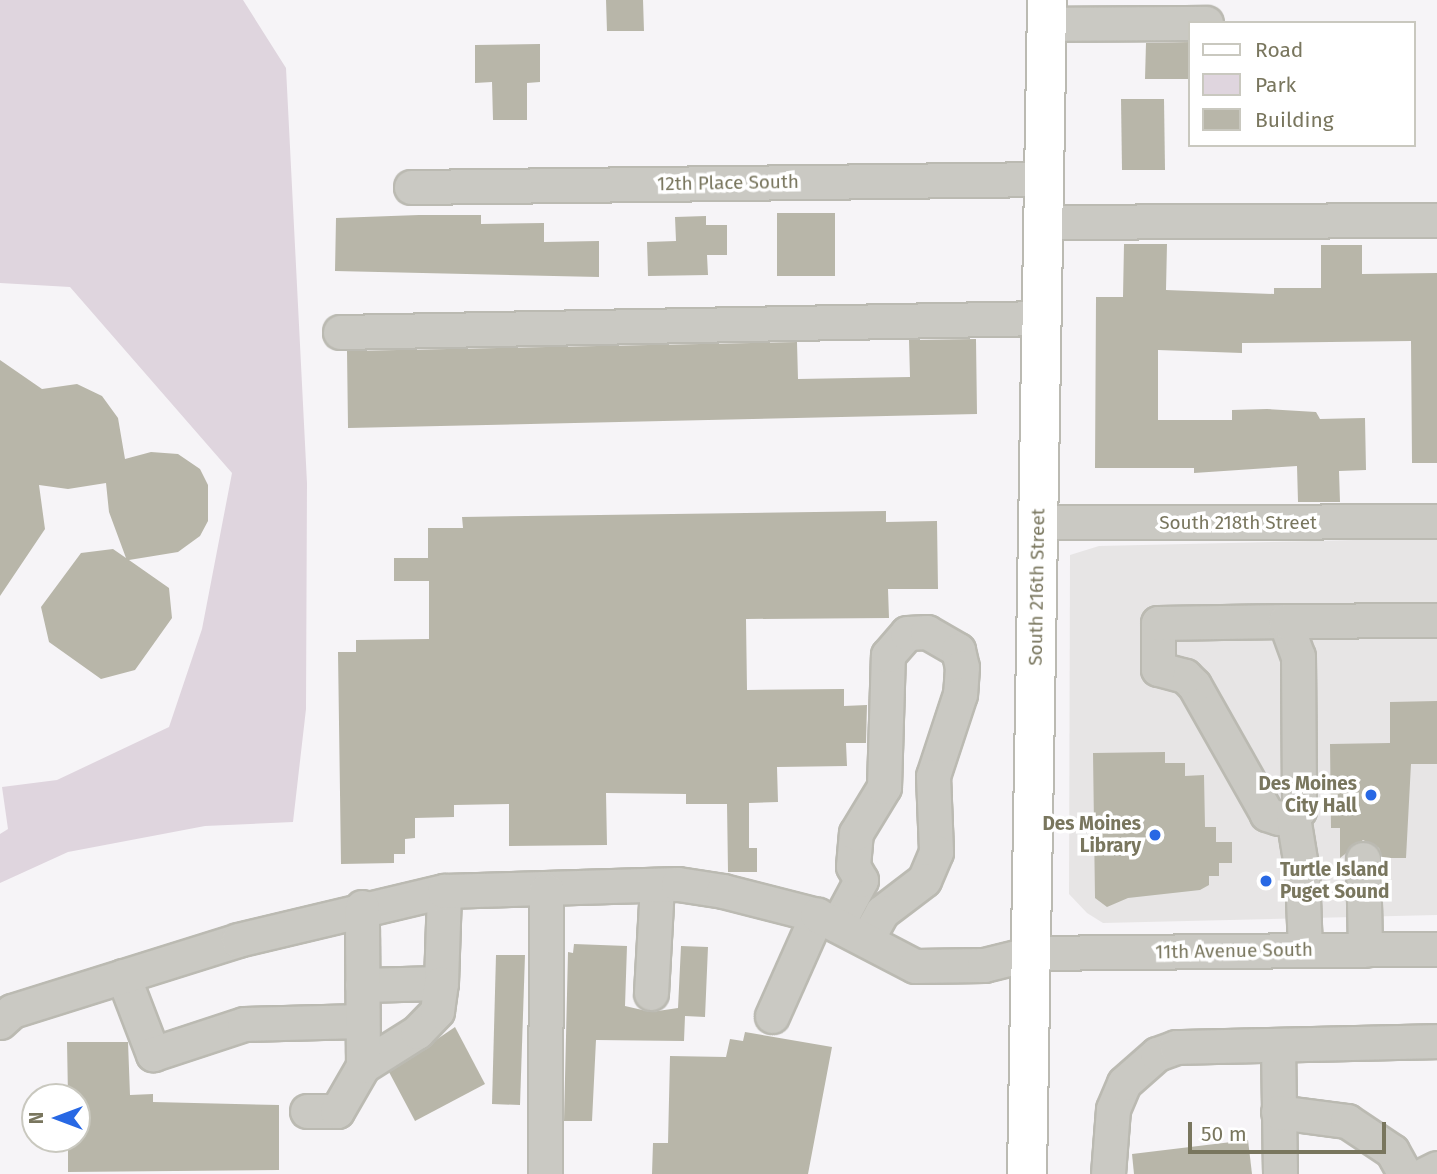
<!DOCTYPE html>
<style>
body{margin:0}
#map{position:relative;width:1437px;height:1174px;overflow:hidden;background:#f6f4f7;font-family:"Fira Sans",sans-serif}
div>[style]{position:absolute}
.built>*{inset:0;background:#e7e5e5}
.green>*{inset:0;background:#dfd5de}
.building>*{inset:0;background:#b8b6a9}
.roads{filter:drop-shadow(2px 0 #bbbab2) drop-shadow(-2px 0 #bbbab2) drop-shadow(0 2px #bbbab2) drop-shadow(0 -2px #bbbab2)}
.minor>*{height:33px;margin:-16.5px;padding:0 16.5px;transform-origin:16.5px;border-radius:16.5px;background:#cac9c3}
.major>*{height:38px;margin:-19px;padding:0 19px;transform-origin:19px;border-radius:19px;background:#fff}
.dots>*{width:19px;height:19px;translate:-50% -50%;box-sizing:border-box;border:4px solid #fff;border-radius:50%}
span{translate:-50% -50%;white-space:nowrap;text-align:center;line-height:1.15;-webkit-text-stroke:7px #fff;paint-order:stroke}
.street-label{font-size:19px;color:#79765e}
.poi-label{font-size:19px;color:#79765e;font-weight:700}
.right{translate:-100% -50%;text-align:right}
.left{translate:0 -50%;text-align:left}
.legend{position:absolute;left:1188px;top:21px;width:228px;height:126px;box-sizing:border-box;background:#fff;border:2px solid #c9c8bf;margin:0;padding:9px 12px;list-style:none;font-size:21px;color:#79765e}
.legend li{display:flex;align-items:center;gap:14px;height:35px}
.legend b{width:35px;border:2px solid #c9c8bf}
.north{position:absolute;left:21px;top:1083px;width:70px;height:70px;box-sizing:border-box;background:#fff;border:2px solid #c9c8bf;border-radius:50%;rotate:270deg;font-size:19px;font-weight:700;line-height:28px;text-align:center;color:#79765e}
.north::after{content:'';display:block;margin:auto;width:24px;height:32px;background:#2868e4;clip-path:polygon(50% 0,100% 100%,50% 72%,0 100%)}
.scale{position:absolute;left:1188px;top:1122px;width:198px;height:32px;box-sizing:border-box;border:4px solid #79765e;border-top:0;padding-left:9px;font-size:21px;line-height:24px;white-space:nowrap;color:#79765e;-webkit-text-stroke:5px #fff;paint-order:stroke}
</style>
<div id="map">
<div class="built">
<i style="clip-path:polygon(1437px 538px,1437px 915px,1103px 923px,1087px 913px,1069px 894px,1070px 555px,1099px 546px)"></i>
</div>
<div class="green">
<i style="clip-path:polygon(0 0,243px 0,286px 68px,307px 483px,306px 709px,293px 822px,205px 826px,68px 852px,0 883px,0 834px,8px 829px,2px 787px,57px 780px,169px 727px,202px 629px,232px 473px,70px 287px,0 283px)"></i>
</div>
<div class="building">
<i style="clip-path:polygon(606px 0,643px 0,644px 31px,607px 31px)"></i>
<i style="clip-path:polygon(1190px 42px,1190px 79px,1145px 79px,1146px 43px)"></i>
<i style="clip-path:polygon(540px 44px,540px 82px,527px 83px,527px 120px,493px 120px,492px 82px,475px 83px,475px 45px)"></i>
<i style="clip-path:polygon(1121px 99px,1164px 99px,1165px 170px,1122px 170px)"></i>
<i style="clip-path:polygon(777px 213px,835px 213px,835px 276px,777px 276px)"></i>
<i style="clip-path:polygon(419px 215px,481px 215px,481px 224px,544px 223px,544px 242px,599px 241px,599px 277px,335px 271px,336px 218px)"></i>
<i style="clip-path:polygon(706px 216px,706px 225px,727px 225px,727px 255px,707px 255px,708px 275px,648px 276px,647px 242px,676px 241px,675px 217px)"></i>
<i style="clip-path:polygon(1124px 244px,1167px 244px,1166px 290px,1274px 294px,1274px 288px,1321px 288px,1321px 245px,1362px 245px,1362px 274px,1437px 273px,1437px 463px,1412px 463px,1411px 341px,1242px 343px,1242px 353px,1158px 350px,1158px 420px,1232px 420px,1232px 410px,1267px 409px,1316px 412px,1320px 419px,1365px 418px,1366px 470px,1339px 471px,1340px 502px,1298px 502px,1297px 466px,1194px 473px,1194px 468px,1095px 468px,1096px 297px,1123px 297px)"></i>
<i style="clip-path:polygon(976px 339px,977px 414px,348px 428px,347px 351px,797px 342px,798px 379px,910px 377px,909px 340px)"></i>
<i style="clip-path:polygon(0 360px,42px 389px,77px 384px,102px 396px,118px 418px,125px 459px,151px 452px,178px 454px,200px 469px,208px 485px,208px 521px,200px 536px,178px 552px,129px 560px,169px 588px,172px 618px,135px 670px,101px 679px,49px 642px,41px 607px,81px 553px,113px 549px,126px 558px,109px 512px,106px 483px,68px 489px,39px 485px,45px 529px,0 596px)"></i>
<i style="clip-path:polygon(886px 511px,886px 522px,937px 521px,938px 589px,888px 589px,889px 618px,746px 619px,747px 690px,844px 689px,844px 706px,867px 705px,866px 743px,846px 743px,847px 766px,777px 767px,778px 802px,749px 803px,749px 848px,757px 848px,757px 872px,728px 872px,727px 804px,686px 804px,686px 794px,606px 793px,607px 845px,509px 846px,509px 804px,454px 805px,454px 817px,415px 818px,415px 838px,405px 839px,405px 854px,394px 854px,394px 863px,341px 864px,338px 652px,356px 652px,356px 640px,429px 639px,429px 581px,394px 581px,394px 558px,428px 558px,428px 528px,463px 528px,462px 517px)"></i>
<i style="clip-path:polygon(1437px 701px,1437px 764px,1411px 764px,1406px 858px,1382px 858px,1379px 848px,1363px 840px,1340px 858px,1340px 828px,1331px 828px,1330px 744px,1390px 743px,1390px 702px)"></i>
<i style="clip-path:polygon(1165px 752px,1165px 763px,1185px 763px,1185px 776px,1204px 775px,1205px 827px,1216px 827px,1216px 842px,1232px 842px,1232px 863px,1219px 863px,1219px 876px,1209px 876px,1209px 885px,1200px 890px,1128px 898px,1107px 907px,1095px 898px,1093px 753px)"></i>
<i style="clip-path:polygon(574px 944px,627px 946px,625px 1006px,651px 1012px,678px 1008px,681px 946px,708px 947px,705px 1017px,685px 1016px,684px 1041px,596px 1040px,592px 1121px,564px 1121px,568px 952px,573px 953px)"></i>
<i style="clip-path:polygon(496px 955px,525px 955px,520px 1105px,492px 1104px)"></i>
<i style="clip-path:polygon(455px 1027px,485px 1084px,415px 1121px,389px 1072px)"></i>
<i style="clip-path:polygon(745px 1032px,832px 1047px,808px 1174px,652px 1174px,653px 1143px,668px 1143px,670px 1056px,726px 1057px,730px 1039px,743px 1041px)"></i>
<i style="clip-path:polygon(67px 1042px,128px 1042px,130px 1095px,153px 1094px,153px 1102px,279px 1105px,279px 1170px,68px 1172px,68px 1139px,77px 1139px,77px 1097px,68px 1097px)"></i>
<i style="clip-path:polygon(1248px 1140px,1252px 1174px,1134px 1174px,1132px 1154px)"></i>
</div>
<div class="roads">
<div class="minor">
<i style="left:1046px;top:24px;width:160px;rotate:-0.4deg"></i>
<i style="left:411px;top:187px;width:633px;rotate:-0.72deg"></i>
<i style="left:1043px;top:222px;width:394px;rotate:-0.3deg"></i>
<i style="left:340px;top:332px;width:702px;rotate:-1.14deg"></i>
<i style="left:1039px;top:522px;width:398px;rotate:-0.1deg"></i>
<i style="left:1285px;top:621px;width:37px;rotate:70deg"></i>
<i style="left:1298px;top:656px;width:154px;rotate:89.6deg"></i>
<i style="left:1299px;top:810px;width:9px;rotate:131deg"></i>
<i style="left:1293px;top:817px;width:14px;rotate:176deg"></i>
<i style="left:1279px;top:818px;width:13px;rotate:-162deg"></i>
<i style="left:1267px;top:814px;width:148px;rotate:-119.5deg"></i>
<i style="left:1194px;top:685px;width:13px;rotate:-135deg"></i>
<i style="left:1185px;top:676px;width:28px;rotate:-165deg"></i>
<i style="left:1158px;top:669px;width:46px;rotate:-90deg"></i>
<i style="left:1158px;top:623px;width:127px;rotate:-0.9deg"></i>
<i style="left:1285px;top:621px;width:152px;rotate:-0.4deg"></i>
<i style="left:1293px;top:817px;width:56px;rotate:80.7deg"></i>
<i style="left:1302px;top:872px;width:78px;rotate:87.8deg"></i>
<i style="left:1363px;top:859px;width:91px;rotate:88.7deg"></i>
<i style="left:837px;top:925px;width:51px;rotate:-61.9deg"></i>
<i style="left:861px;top:880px;width:16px;rotate:-120deg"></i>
<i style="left:853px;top:866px;width:33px;rotate:-85deg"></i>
<i style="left:856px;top:833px;width:54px;rotate:-58.7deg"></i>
<i style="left:884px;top:787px;width:132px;rotate:-88.3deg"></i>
<i style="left:888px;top:655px;width:29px;rotate:-49deg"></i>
<i style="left:907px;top:633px;width:20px;rotate:-3deg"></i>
<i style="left:927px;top:632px;width:36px;rotate:30deg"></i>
<i style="left:958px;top:650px;width:17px;rotate:77deg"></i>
<i style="left:962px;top:667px;width:27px;rotate:94deg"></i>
<i style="left:960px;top:694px;width:86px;rotate:108.2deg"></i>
<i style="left:933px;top:776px;width:76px;rotate:87.7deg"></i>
<i style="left:936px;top:852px;width:30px;rotate:113deg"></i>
<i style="left:924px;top:880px;width:53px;rotate:142.7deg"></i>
<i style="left:882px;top:912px;width:31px;rotate:119deg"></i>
<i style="left:123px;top:976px;width:84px;rotate:69deg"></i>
<i style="left:153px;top:1054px;width:96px;rotate:-18.2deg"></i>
<i style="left:244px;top:1024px;width:118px;rotate:-1.5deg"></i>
<i style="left:362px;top:985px;width:79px;rotate:-1.5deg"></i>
<i style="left:441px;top:983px;width:92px;rotate:-88.1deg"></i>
<i style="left:651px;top:993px;width:108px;rotate:-86.8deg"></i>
<i style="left:772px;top:1016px;width:111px;rotate:-66deg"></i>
<i style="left:0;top:1022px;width:16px;rotate:-43deg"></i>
<i style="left:12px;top:1011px;width:237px;rotate:-17.4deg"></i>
<i style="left:238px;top:940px;width:212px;rotate:-13.4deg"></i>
<i style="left:444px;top:891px;width:234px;rotate:-1.7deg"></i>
<i style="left:678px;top:884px;width:46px;rotate:8.8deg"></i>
<i style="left:723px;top:891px;width:97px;rotate:14.3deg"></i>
<i style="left:817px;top:915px;width:110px;rotate:27.5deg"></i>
<i style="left:915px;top:966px;width:69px;rotate:-0.8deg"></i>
<i style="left:984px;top:965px;width:49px;rotate:-14deg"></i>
<i style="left:1032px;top:953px;width:405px;rotate:-0.6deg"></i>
<i style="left:1278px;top:1045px;width:129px;rotate:89.1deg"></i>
<i style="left:363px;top:1066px;width:64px;rotate:-32.2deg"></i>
<i style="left:417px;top:1032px;width:29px;rotate:-46deg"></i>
<i style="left:437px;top:1011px;width:28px;rotate:-82deg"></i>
<i style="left:307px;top:1111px;width:30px"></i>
<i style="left:337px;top:1111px;width:52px;rotate:-60deg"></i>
<i style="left:363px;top:1066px;width:159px;rotate:-90.4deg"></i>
<i style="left:1278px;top:1112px;width:70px;rotate:7.4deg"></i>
<i style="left:1347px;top:1121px;width:54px;rotate:33.7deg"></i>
<i style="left:1392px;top:1151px;width:26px;rotate:61deg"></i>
<i style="left:545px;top:1174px;width:284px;rotate:-89.8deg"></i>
<i style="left:1108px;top:1174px;width:65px;rotate:-85.6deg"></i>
<i style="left:1113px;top:1109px;width:28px;rotate:-67deg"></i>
<i style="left:1124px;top:1083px;width:44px;rotate:-41.3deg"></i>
<i style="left:1157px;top:1054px;width:20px;rotate:-20deg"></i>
<i style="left:1176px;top:1047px;width:261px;rotate:-1.3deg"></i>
<i style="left:1425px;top:1174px;width:13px;rotate:-27deg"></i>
</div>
<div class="major">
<i style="left:1027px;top:1174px;width:1174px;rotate:-89.02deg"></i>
</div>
</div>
<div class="dots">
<i style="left:1371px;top:795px;background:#2868e4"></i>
<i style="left:1155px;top:835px;background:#2868e4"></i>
<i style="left:1266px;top:881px;background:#2868e4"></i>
</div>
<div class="street-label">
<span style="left:728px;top:183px;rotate:-1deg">12th Place South</span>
<span style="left:1238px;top:523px">South 218th Street</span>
<span style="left:1037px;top:587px;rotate:-89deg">South 216th Street</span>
<span style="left:1234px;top:951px;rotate:-1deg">11th Avenue South</span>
</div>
<div class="poi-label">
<span class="right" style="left:1357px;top:795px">Des Moines<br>City Hall</span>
<span class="right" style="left:1141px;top:835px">Des Moines<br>Library</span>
<span class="left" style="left:1280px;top:881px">Turtle Island<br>Puget Sound</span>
</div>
<ul class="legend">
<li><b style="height:9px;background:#fff"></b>Road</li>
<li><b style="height:19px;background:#dfd5de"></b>Park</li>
<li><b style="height:19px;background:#b8b6a9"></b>Building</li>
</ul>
<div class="north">N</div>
<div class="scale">50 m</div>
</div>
